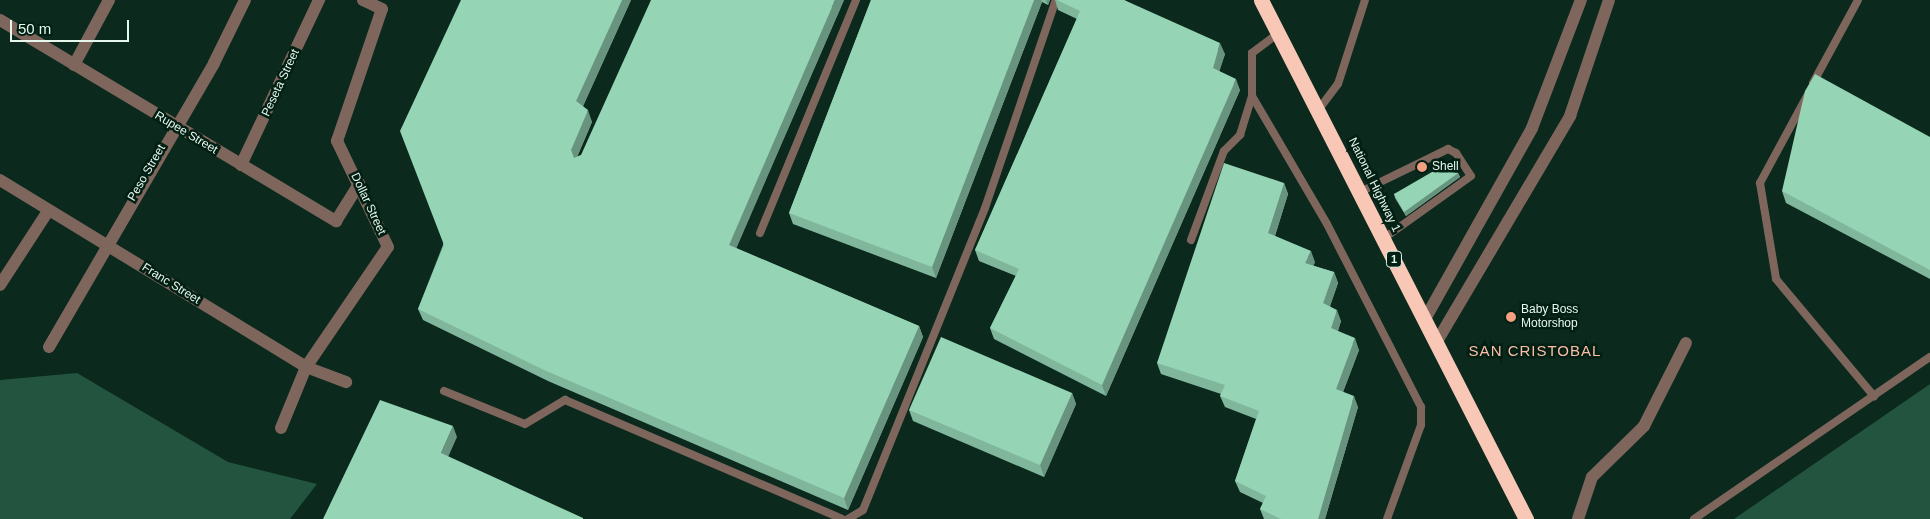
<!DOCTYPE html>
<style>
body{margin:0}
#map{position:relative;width:1930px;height:519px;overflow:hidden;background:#0b291c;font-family:Helvetica,sans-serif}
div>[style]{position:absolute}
.green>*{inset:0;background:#22543f}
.lane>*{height:8px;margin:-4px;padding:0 4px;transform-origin:4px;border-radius:4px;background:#7f665d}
.street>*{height:12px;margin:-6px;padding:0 6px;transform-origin:6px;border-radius:6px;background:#7f665d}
.highway>*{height:15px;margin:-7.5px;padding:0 7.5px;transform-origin:7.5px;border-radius:7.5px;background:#f9c7b5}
.wall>*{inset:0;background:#80b69c}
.shaded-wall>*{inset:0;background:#68947f}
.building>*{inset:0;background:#95d4b5}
.dots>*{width:14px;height:14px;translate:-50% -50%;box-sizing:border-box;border:2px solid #021f13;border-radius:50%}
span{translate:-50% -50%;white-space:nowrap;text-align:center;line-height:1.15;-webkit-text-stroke:5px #021f13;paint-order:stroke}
.shield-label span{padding:1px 4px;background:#021f13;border:1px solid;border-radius:4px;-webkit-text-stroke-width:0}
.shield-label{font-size:11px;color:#e6f7ee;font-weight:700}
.street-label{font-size:12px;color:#e6f7ee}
.poi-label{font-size:12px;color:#e6f7ee}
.left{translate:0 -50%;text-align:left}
.quarter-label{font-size:15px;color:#fdbea7;letter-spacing:1px}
.scale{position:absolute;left:10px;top:20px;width:119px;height:22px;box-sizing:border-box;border:2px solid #e6f7ee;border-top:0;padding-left:6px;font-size:15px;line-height:18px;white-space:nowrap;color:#e6f7ee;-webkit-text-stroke:4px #021f13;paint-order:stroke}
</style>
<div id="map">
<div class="green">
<i style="clip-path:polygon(77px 373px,228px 462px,317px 484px,290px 519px,0 519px,0 380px)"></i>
<i style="clip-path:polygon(1930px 384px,1930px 519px,1734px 519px)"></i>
</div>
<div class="lane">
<i style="left:1813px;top:83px;width:94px;rotate:-61.5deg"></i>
<i style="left:1252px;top:96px;width:148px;rotate:59.6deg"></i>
<i style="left:1327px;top:224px;width:206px;rotate:62.8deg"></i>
<i style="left:1421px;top:407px;width:18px;rotate:90deg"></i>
<i style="left:1421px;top:425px;width:100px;rotate:109.9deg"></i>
<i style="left:1807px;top:96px;width:99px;rotate:118.4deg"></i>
<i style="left:1760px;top:183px;width:97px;rotate:80.5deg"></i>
<i style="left:1776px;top:279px;width:153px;rotate:50.1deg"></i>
<i style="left:1319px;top:109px;width:31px;rotate:-53deg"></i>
<i style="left:1338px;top:84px;width:88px;rotate:-72.2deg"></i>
<i style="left:1362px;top:191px;width:96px;rotate:-26deg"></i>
<i style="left:1448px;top:149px;width:9px;rotate:27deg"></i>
<i style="left:1456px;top:153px;width:27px;rotate:57deg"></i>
<i style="left:1471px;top:176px;width:107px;rotate:144.5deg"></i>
<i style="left:760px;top:233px;width:252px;rotate:-67.6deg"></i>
<i style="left:1191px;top:240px;width:95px;rotate:-69.7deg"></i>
<i style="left:1224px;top:151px;width:23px;rotate:-45deg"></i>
<i style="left:1240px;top:135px;width:41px;rotate:-72.9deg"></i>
<i style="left:1252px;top:96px;width:43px;rotate:-90deg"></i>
<i style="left:1252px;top:53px;width:34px;rotate:-37deg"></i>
<i style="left:444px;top:391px;width:87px;rotate:22.2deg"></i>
<i style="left:525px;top:424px;width:47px;rotate:-31deg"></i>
<i style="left:565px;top:400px;width:301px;rotate:23.2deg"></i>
<i style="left:848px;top:519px;width:17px;rotate:-31deg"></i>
<i style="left:863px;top:510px;width:326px;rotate:-68deg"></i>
<i style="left:985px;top:208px;width:220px;rotate:-71.2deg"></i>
<i style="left:1694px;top:519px;width:286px;rotate:-34.5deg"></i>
</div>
<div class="street">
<i style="left:0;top:20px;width:392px;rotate:30.9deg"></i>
<i style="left:336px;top:221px;width:44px;rotate:-58.1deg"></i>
<i style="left:74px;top:65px;width:74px;rotate:-61.7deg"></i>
<i style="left:241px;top:165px;width:183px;rotate:-64.7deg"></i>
<i style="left:0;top:180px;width:359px;rotate:31.4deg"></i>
<i style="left:306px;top:367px;width:43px;rotate:20.6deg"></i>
<i style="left:0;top:285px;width:88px;rotate:-57deg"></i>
<i style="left:1425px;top:319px;width:219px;rotate:-60.7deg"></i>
<i style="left:1532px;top:128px;width:137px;rotate:-69.1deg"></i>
<i style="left:1436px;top:343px;width:264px;rotate:-59.4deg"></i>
<i style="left:1570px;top:116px;width:122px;rotate:-71.4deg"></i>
<i style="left:49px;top:347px;width:328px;rotate:-59.8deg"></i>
<i style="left:214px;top:63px;width:70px;rotate:-63.8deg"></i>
<i style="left:281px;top:428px;width:66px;rotate:-67.7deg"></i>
<i style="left:306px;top:367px;width:145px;rotate:-55.7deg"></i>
<i style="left:388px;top:247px;width:118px;rotate:-115.7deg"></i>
<i style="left:337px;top:141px;width:139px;rotate:-71.2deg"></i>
<i style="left:382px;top:9px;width:21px;rotate:-155deg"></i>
<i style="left:1578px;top:519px;width:44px;rotate:-71.6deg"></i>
<i style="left:1592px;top:477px;width:73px;rotate:-44.4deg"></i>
<i style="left:1644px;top:426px;width:93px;rotate:-63.2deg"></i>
</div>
<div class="highway">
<i style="left:1261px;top:0;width:583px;rotate:62.95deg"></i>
</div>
<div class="wall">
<i style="clip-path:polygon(461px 0,631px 0,583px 106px,592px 122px,577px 157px,581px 155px,844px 0,736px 248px,919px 326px,923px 337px,848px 510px,548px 381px,423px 320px,418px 309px,443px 245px)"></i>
<i style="clip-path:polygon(871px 0,1050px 0,1048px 5px,1042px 2px,936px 278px,793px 224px,789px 213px)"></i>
<i style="clip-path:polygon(1055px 0,1124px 0,1225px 54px,1219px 71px,1240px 90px,1106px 396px,994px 339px,990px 328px,1016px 276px,979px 261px,975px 250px,1077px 19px,1058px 10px)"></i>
<i style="clip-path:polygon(1930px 137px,1930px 279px,1786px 203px,1782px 191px)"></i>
<i style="clip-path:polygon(1458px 173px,1460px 177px,1406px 216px,1395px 198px,1394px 194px)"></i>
<i style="clip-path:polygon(1284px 183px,1288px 194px,1275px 236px,1315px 262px,1313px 266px,1334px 272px,1338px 283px,1330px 306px,1341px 321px,1338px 331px,1359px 350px,1343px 392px,1358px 407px,1325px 519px,1264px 519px,1260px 509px,1263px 503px,1240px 492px,1235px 481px,1256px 419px,1225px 407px,1220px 396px,1221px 394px,1161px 374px,1157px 363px)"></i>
<i style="clip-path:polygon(1072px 393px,1076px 404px,1044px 477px,913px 421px,909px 410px)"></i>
</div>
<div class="shaded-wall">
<i style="clip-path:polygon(622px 0,631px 0,580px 113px,576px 101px)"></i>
<i style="clip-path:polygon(835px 0,844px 0,733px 256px,729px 245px)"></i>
<i style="clip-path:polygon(1034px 0,1041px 0,1042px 2px,936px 278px,932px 267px)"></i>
<i style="clip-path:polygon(1046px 0,1050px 0,1048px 5px)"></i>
<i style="clip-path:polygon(1220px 43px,1225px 54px,1217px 79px,1213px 68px)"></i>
<i style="clip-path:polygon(1236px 79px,1240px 90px,1106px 396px,1102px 385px)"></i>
<i style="clip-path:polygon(588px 110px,592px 122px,575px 162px,571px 150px)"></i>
<i style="clip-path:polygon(1458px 173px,1460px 177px,1406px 216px,1404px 212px)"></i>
<i style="clip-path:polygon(1284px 183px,1288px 194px,1272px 245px,1268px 233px)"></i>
<i style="clip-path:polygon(1311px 251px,1315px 262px,1310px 274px,1305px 263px)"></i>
<i style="clip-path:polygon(1334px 272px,1338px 283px,1327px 315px,1323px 303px)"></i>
<i style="clip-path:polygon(1337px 310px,1341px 321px,1335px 339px,1331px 328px)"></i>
<i style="clip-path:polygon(919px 326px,923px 337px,848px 510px,844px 498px)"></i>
<i style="clip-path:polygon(1355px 338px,1359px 350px,1340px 400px,1336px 389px)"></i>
<i style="clip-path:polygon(1072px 393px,1076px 404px,1044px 477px,1040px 465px)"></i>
<i style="clip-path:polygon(1354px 396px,1358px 407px,1325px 519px,1318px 519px)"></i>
<i style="clip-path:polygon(453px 426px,457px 437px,445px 464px,441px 453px)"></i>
</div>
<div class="building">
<i style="clip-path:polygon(461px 0,622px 0,576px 101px,588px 110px,571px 150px,574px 158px,581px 155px,651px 0,835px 0,729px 245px,919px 326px,844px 498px,544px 370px,418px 309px,444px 245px,400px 131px)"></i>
<i style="clip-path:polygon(871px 0,1034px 0,932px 267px,789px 213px)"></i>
<i style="clip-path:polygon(1057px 0,1124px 0,1220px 43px,1213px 68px,1236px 79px,1102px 385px,990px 328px,1019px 269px,975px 250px,1080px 11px)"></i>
<i style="clip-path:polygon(1815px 74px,1930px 137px,1930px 270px,1782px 191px,1805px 91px)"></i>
<i style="clip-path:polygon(1451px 161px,1458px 173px,1404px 212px,1394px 194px)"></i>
<i style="clip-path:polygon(1224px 163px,1284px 183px,1268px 233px,1311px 251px,1305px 263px,1334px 272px,1323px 303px,1337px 310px,1331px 328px,1355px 338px,1336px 389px,1354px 396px,1318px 519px,1281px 519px,1260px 509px,1266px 496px,1235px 481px,1259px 411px,1220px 396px,1225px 385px,1157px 363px)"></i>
<i style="clip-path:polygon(941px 337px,1072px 393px,1040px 465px,909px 410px)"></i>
<i style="clip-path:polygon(380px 400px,453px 426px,441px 453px,583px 518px,583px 519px,323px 519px)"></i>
</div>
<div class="dots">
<i style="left:1422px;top:167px;background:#f3a081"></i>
<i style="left:1511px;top:317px;background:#f3a081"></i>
</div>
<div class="shield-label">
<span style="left:1394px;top:259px">1</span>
</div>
<div class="street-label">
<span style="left:281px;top:83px;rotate:-65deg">Peseta Street</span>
<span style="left:186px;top:133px;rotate:31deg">Rupee Street</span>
<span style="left:147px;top:173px;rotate:-60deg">Peso Street</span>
<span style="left:1374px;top:185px;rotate:64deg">National Highway 1</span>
<span style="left:368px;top:204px;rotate:65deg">Dollar Street</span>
<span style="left:171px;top:284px;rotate:32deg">Franc Street</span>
</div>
<div class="poi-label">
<span class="left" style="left:1432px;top:167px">Shell</span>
<span class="left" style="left:1521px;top:317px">Baby Boss<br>Motorshop</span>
</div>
<div class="quarter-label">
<span style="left:1535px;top:351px">SAN CRISTOBAL</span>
</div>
<div class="scale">50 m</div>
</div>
